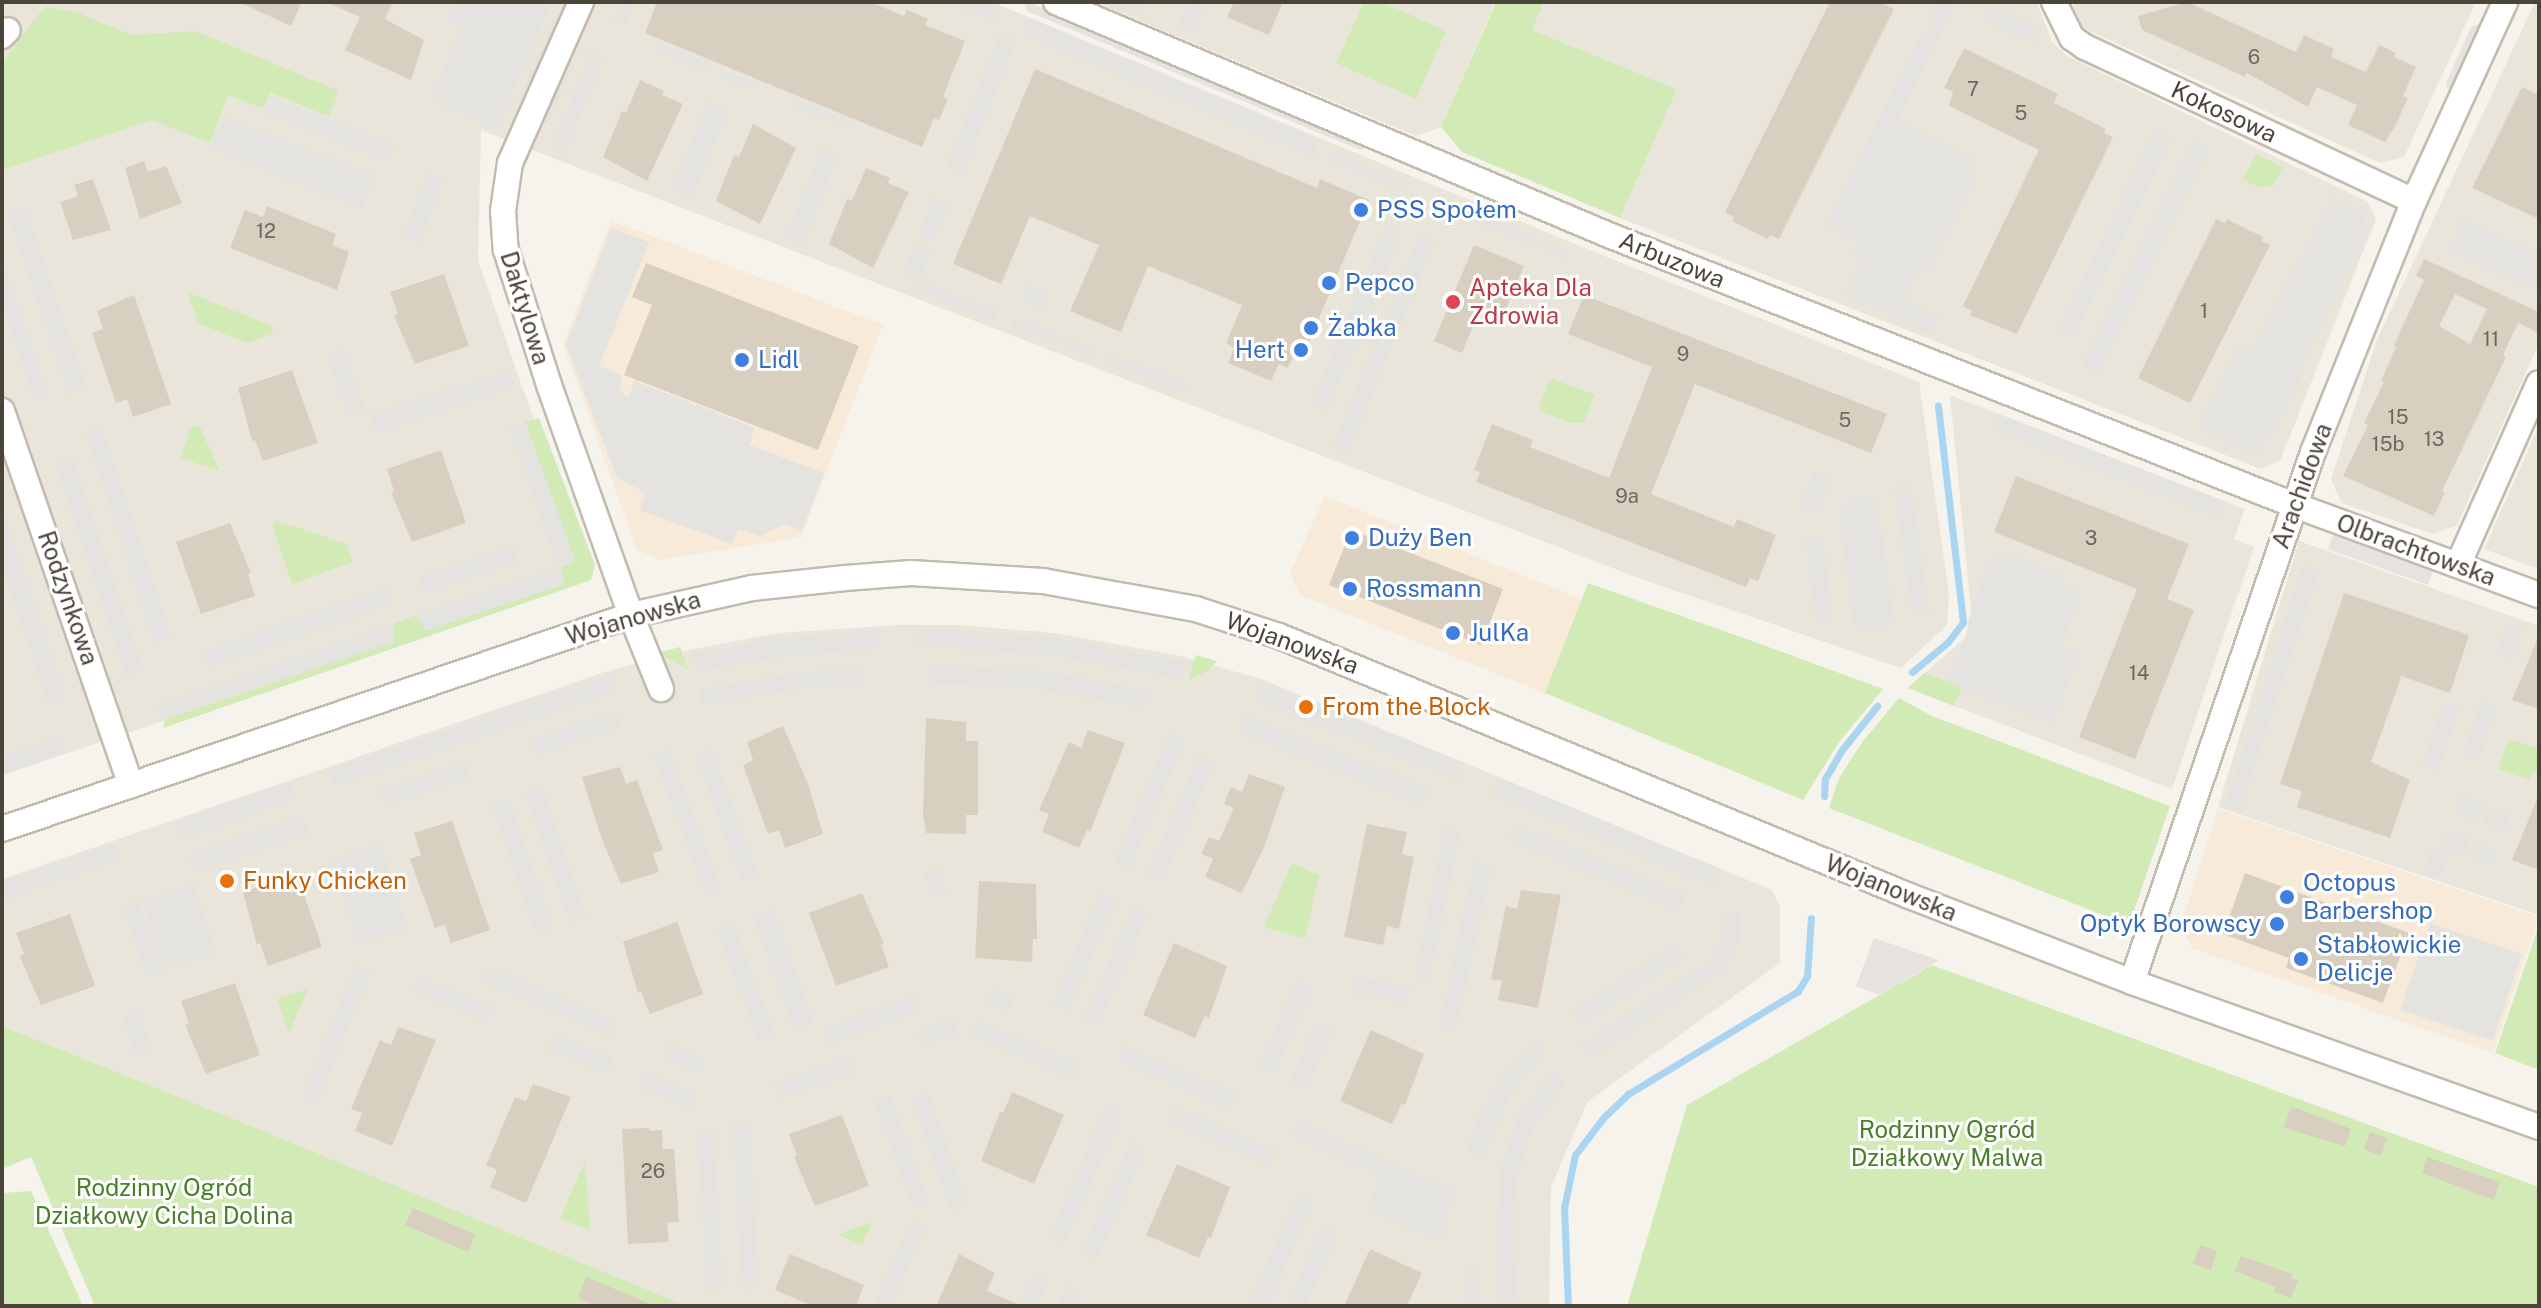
<!DOCTYPE html>
<meta charset="utf-8">
<style>
body{margin:0}
#map{position:relative;width:2541px;height:1308px;overflow:hidden;background:#f6f3ec;font-family:"Public Sans",sans-serif}
div>[style]{position:absolute}
.residential>*{inset:0;background:#eae5da}
.commercial>*{inset:0;background:#f7ead8}
.industrial>*{inset:0;background:#e6e2dd}
.green>*{inset:0;background:#d2eab5}
.parking>*{inset:0;background:#e5e3e0}
.stream>*{height:7px;margin:-3.5px;padding:0 3.5px;transform-origin:3.5px;border-radius:3.5px;background:#a9d4f2}
.building>*{inset:0;background:#d8cfc1}
.roads{filter:drop-shadow(2px 0 #c2bbae) drop-shadow(-2px 0 #c2bbae) drop-shadow(0 2px #c2bbae) drop-shadow(0 -2px #c2bbae)}
.minor>*{height:24px;margin:-12px;padding:0 12px;transform-origin:12px;border-radius:12px;background:#fff}
.dots>*{width:22px;height:22px;translate:-50% -50%;box-sizing:border-box;border:4px solid #fff;border-radius:50%}
span{translate:-50% -50%;white-space:nowrap;text-align:center;line-height:1.15;-webkit-text-stroke:6px #fff;paint-order:stroke}
.number-label{font-size:20px;color:#6e675b}
.number-label span{-webkit-text-stroke-width:0}
.street-label{font-size:24px;color:#4b4439}
.shop-label{font-size:24px;color:#366cbe}
.left{translate:0 -50%;text-align:left}
.right{translate:-100% -50%;text-align:right}
.health-label{font-size:24px;color:#be3a42}
.food-label{font-size:24px;color:#c56008}
.park-label{font-size:24px;color:#4a7f2a}
.frame{position:absolute;inset:0;border:4px solid #4b4439;pointer-events:none}
</style>
<div id="map">
<div class="residential">
<i style="clip-path:polygon(2px 2px,992px 2px,1602px 255px,1919px 382px,1949px 594px,1947px 625px,1901px 668px,1641px 579px,481px 130px,478px 260px,589px 578px,2px 775px)"></i>
<i style="clip-path:polygon(1095px 2px,1495px 2px,1441px 127px,1416px 136px)"></i>
<i style="clip-path:polygon(1544px 2px,2037px 2px,2052px 42px,2067px 56px,2368px 202px,2376px 219px,2280px 461px,2261px 469px,1620px 218px,1677px 89px,1532px 30px)"></i>
<i style="clip-path:polygon(2072px 2px,2476px 2px,2404px 157px,2380px 163px,2081px 27px)"></i>
<i style="clip-path:polygon(2535px 2px,2539px 2px,2539px 343px,2457px 525px,2433px 534px,2342px 503px,2331px 479px,2377px 340px)"></i>
<i style="clip-path:polygon(1950px 395px,2245px 509px,2234px 539px,2254px 547px,2172px 789px,1908px 688px,1965px 638px,1971px 610px)"></i>
<i style="clip-path:polygon(2539px 426px,2539px 569px,2484px 549px)"></i>
<i style="clip-path:polygon(2299px 541px,2539px 626px,2539px 915px,2218px 807px)"></i>
<i style="clip-path:polygon(899px 625px,958px 625px,1054px 633px,1181px 656px,1264px 680px,1772px 890px,1780px 907px,1780px 963px,1588px 1101px,1551px 1187px,1549px 1306px,683px 1306px,2px 1026px,2px 879px,605px 672px,672px 653px,779px 633px)"></i>
</div>
<div class="commercial">
<i style="clip-path:polygon(611px 220px,883px 325px,801px 537px,660px 560px,637px 550px,563px 344px)"></i>
<i style="clip-path:polygon(1325px 496px,1582px 599px,1545px 693px,1300px 595px,1290px 573px)"></i>
<i style="clip-path:polygon(2218px 809px,2539px 917px,2493px 1053px,2192px 948px,2181px 925px)"></i>
</div>
<div class="industrial">
<i style="clip-path:polygon(1874px 938px,1939px 960px,1879px 995px,1856px 986px)"></i>
</div>
<div class="green">
<i style="clip-path:polygon(1364px 2px,1382px 2px,1446px 31px,1416px 99px,1336px 63px)"></i>
<i style="clip-path:polygon(1496px 2px,1544px 2px,1532px 30px,1677px 89px,1620px 218px,1462px 152px,1441px 127px)"></i>
<i style="clip-path:polygon(45px 6px,79px 13px,131px 35px,196px 31px,339px 91px,329px 117px,271px 92px,263px 108px,228px 95px,210px 143px,151px 120px,2px 170px,2px 63px)"></i>
<i style="clip-path:polygon(2256px 154px,2283px 167px,2273px 186px,2259px 187px,2243px 180px)"></i>
<i style="clip-path:polygon(187px 292px,270px 325px,274px 333px,247px 343px,198px 323px)"></i>
<i style="clip-path:polygon(1550px 378px,1595px 395px,1584px 423px,1571px 423px,1538px 410px)"></i>
<i style="clip-path:polygon(539px 418px,595px 565px,591px 580px,163px 728px,165px 719px,394px 642px,393px 624px,417px 615px,426px 630px,575px 561px,525px 422px)"></i>
<i style="clip-path:polygon(199px 425px,220px 471px,180px 458px,190px 429px)"></i>
<i style="clip-path:polygon(275px 520px,347px 544px,353px 562px,292px 584px,273px 527px)"></i>
<i style="clip-path:polygon(1588px 583px,1752px 641px,1883px 689px,1839px 742px,1803px 800px,1545px 693px)"></i>
<i style="clip-path:polygon(680px 647px,688px 669px,657px 653px)"></i>
<i style="clip-path:polygon(1196px 655px,1217px 661px,1208px 671px,1188px 680px)"></i>
<i style="clip-path:polygon(1924px 673px,1962px 687px,1954px 706px,1908px 688px)"></i>
<i style="clip-path:polygon(1899px 698px,1932px 716px,2170px 806px,2129px 925px,1829px 808px,1839px 778px,1863px 741px)"></i>
<i style="clip-path:polygon(2509px 739px,2539px 749px,2539px 771px,2532px 773px,2529px 780px,2498px 769px)"></i>
<i style="clip-path:polygon(1292px 863px,1319px 875px,1305px 939px,1264px 927px)"></i>
<i style="clip-path:polygon(2539px 925px,2539px 1070px,2495px 1053px)"></i>
<i style="clip-path:polygon(1932px 965px,2539px 1187px,2539px 1306px,1627px 1306px,1687px 1105px)"></i>
<i style="clip-path:polygon(308px 989px,289px 1033px,277px 999px)"></i>
<i style="clip-path:polygon(2px 1026px,258px 1129px,686px 1306px,95px 1306px,31px 1157px,2px 1169px)"></i>
<i style="clip-path:polygon(585px 1161px,590px 1230px,560px 1219px)"></i>
<i style="clip-path:polygon(31px 1191px,83px 1306px,2px 1306px,2px 1193px)"></i>
<i style="clip-path:polygon(872px 1222px,862px 1245px,839px 1235px,839px 1234px)"></i>
</div>
<div class="parking">
<i style="clip-path:polygon(454px 2px,552px 2px,496px 130px,441px 104px,442px 101px,432px 95px,462px 27px,446px 20px)"></i>
<i style="clip-path:polygon(561px 2px,571px 2px,523px 105px,516px 102px)"></i>
<i style="clip-path:polygon(620px 2px,635px 2px,625px 27px,612px 21px)"></i>
<i style="clip-path:polygon(946px 2px,984px 2px,1000px 9px,994px 22px)"></i>
<i style="clip-path:polygon(1024px 2px,1028px 2px,1372px 145px,1360px 150px,1027px 11px)"></i>
<i style="clip-path:polygon(1101px 2px,1147px 2px,1148px 3px,1142px 19px)"></i>
<i style="clip-path:polygon(1188px 2px,1206px 2px,1193px 32px,1178px 25px)"></i>
<i style="clip-path:polygon(1936px 2px,1957px 2px,1898px 121px,1975px 159px,1968px 174px,1976px 178px,1927px 273px,1918px 270px,1903px 300px,1939px 317px,1931px 334px,1845px 294px,1863px 259px,1852px 253px,1857px 241px,1825px 224px,1922px 32px,1932px 36px,1936px 28px,1926px 22px)"></i>
<i style="clip-path:polygon(1989px 4px,2042px 29px,2035px 44px,1982px 19px)"></i>
<i style="clip-path:polygon(1029px 18px,1320px 140px,1313px 157px,1022px 35px)"></i>
<i style="clip-path:polygon(2485px 22px,2450px 95px,2446px 83px,2471px 27px)"></i>
<i style="clip-path:polygon(1000px 33px,1017px 40px,963px 174px,946px 167px)"></i>
<i style="clip-path:polygon(657px 42px,714px 65px,710px 73px,654px 51px)"></i>
<i style="clip-path:polygon(590px 52px,604px 58px,592px 89px,578px 84px)"></i>
<i style="clip-path:polygon(568px 60px,574px 64px,549px 122px,542px 119px)"></i>
<i style="clip-path:polygon(721px 69px,757px 83px,754px 91px,718px 77px)"></i>
<i style="clip-path:polygon(577px 86px,591px 91px,578px 122px,565px 116px)"></i>
<i style="clip-path:polygon(274px 97px,395px 145px,389px 162px,267px 114px)"></i>
<i style="clip-path:polygon(795px 98px,853px 121px,849px 129px,792px 105px)"></i>
<i style="clip-path:polygon(708px 101px,729px 109px,692px 199px,671px 190px)"></i>
<i style="clip-path:polygon(223px 117px,375px 175px,362px 209px,210px 149px)"></i>
<i style="clip-path:polygon(563px 119px,577px 125px,565px 155px,551px 149px)"></i>
<i style="clip-path:polygon(2155px 130px,2172px 139px,2074px 337px,2058px 330px)"></i>
<i style="clip-path:polygon(2193px 140px,2210px 148px,2098px 374px,2082px 366px)"></i>
<i style="clip-path:polygon(822px 147px,839px 154px,803px 245px,785px 238px)"></i>
<i style="clip-path:polygon(1330px 151px,1406px 182px,1402px 191px,1326px 159px)"></i>
<i style="clip-path:polygon(427px 173px,444px 180px,420px 243px,403px 237px)"></i>
<i style="clip-path:polygon(933px 197px,949px 203px,934px 241px,918px 235px)"></i>
<i style="clip-path:polygon(2331px 197px,2367px 214px,2360px 230px,2367px 234px,2296px 375px,2301px 380px,2270px 441px,2264px 441px,2257px 456px,2198px 427px,2237px 347px,2252px 353px)"></i>
<i style="clip-path:polygon(1458px 204px,1568px 251px,1565px 259px,1455px 213px)"></i>
<i style="clip-path:polygon(26px 209px,87px 389px,69px 395px,8px 215px)"></i>
<i style="clip-path:polygon(2463px 219px,2539px 253px,2539px 292px,2449px 250px)"></i>
<i style="clip-path:polygon(1386px 224px,1403px 231px,1327px 411px,1311px 405px)"></i>
<i style="clip-path:polygon(611px 228px,649px 242px,599px 366px,622px 375px,620px 391px,628px 397px,635px 381px,755px 428px,749px 445px,824px 473px,802px 531px,785px 524px,760px 536px,738px 529px,732px 544px,640px 510px,646px 493px,617px 478px,566px 345px)"></i>
<i style="clip-path:polygon(1419px 235px,1435px 241px,1348px 454px,1332px 448px)"></i>
<i style="clip-path:polygon(915px 244px,932px 250px,919px 281px,998px 311px,995px 320px,916px 290px,919px 281px,902px 274px)"></i>
<i style="clip-path:polygon(2px 257px,47px 393px,33px 398px,2px 305px)"></i>
<i style="clip-path:polygon(1029px 284px,1051px 294px,1044px 310px,1022px 301px)"></i>
<i style="clip-path:polygon(1014px 318px,1093px 348px,1090px 356px,1011px 326px)"></i>
<i style="clip-path:polygon(344px 348px,365px 409px,348px 415px,326px 354px)"></i>
<i style="clip-path:polygon(1110px 354px,1189px 384px,1185px 393px,1106px 363px)"></i>
<i style="clip-path:polygon(509px 370px,515px 386px,376px 433px,371px 414px)"></i>
<i style="clip-path:polygon(2001px 415px,2224px 501px,2218px 518px,1995px 430px)"></i>
<i style="clip-path:polygon(525px 422px,575px 560px,558px 566px,509px 429px)"></i>
<i style="clip-path:polygon(102px 428px,172px 637px,154px 643px,85px 433px)"></i>
<i style="clip-path:polygon(72px 455px,144px 671px,126px 677px,54px 461px)"></i>
<i style="clip-path:polygon(1814px 470px,1832px 477px,1817px 514px,1799px 507px)"></i>
<i style="clip-path:polygon(1911px 484px,1930px 613px,1912px 616px,1894px 486px)"></i>
<i style="clip-path:polygon(1866px 496px,1878px 504px,1894px 621px,1876px 633px,1853px 625px,1839px 509px,1850px 498px)"></i>
<i style="clip-path:polygon(2px 505px,66px 698px,48px 704px,2px 565px)"></i>
<i style="clip-path:polygon(2334px 532px,2434px 568px,2428px 585px,2328px 549px)"></i>
<i style="clip-path:polygon(1823px 538px,1833px 621px,1816px 623px,1805px 540px)"></i>
<i style="clip-path:polygon(513px 545px,518px 562px,423px 594px,420px 577px)"></i>
<i style="clip-path:polygon(2007px 553px,2066px 576px,2064px 584px,2083px 591px,2062px 645px,2080px 652px,2053px 723px,1945px 681px,1966px 638px,1971px 610px,1992px 556px,2004px 561px)"></i>
<i style="clip-path:polygon(2303px 565px,2320px 570px,2240px 811px,2224px 806px)"></i>
<i style="clip-path:polygon(560px 567px,565px 584px,426px 631px,417px 615px)"></i>
<i style="clip-path:polygon(388px 587px,394px 604px,208px 668px,202px 651px)"></i>
<i style="clip-path:polygon(393px 624px,394px 642px,162px 720px,157px 704px)"></i>
<i style="clip-path:polygon(2507px 624px,2523px 629px,2512px 660px,2496px 655px)"></i>
<i style="clip-path:polygon(919px 629px,1055px 638px,1185px 662px,1180px 679px,1052px 655px,918px 646px)"></i>
<i style="clip-path:polygon(879px 630px,880px 648px,788px 656px,696px 671px,692px 654px,783px 638px)"></i>
<i style="clip-path:polygon(929px 665px,1038px 671px,1149px 690px,1145px 708px,1027px 687px,929px 683px)"></i>
<i style="clip-path:polygon(862px 668px,863px 684px,798px 689px,702px 706px,699px 689px,802px 672px)"></i>
<i style="clip-path:polygon(613px 674px,619px 690px,334px 787px,328px 770px)"></i>
<i style="clip-path:polygon(1261px 683px,1465px 763px,1458px 780px,1254px 700px)"></i>
<i style="clip-path:polygon(2481px 700px,2497px 706px,2487px 736px,2470px 731px)"></i>
<i style="clip-path:polygon(2443px 702px,2460px 707px,2449px 738px,2433px 732px)"></i>
<i style="clip-path:polygon(616px 710px,622px 727px,537px 755px,531px 738px)"></i>
<i style="clip-path:polygon(1245px 716px,1429px 788px,1422px 805px,1239px 733px)"></i>
<i style="clip-path:polygon(1170px 732px,1186px 739px,1129px 869px,1114px 863px)"></i>
<i style="clip-path:polygon(2469px 734px,2486px 739px,2479px 762px,2462px 757px)"></i>
<i style="clip-path:polygon(59px 736px,66px 753px,2px 775px,2px 756px)"></i>
<i style="clip-path:polygon(2431px 736px,2449px 742px,2438px 772px,2421px 766px)"></i>
<i style="clip-path:polygon(669px 748px,722px 891px,706px 897px,653px 754px)"></i>
<i style="clip-path:polygon(712px 748px,759px 877px,742px 883px,695px 754px)"></i>
<i style="clip-path:polygon(1199px 755px,1215px 762px,1163px 881px,1148px 874px)"></i>
<i style="clip-path:polygon(464px 761px,470px 777px,386px 806px,380px 790px)"></i>
<i style="clip-path:polygon(1498px 777px,1722px 870px,1715px 887px,1491px 794px)"></i>
<i style="clip-path:polygon(290px 782px,296px 799px,183px 839px,176px 821px)"></i>
<i style="clip-path:polygon(542px 787px,587px 918px,570px 924px,525px 793px)"></i>
<i style="clip-path:polygon(2461px 796px,2484px 804px,2477px 821px,2455px 813px)"></i>
<i style="clip-path:polygon(509px 799px,554px 930px,536px 935px,492px 804px)"></i>
<i style="clip-path:polygon(2488px 806px,2510px 814px,2504px 831px,2482px 823px)"></i>
<i style="clip-path:polygon(303px 815px,309px 833px,194px 873px,188px 855px)"></i>
<i style="clip-path:polygon(1515px 824px,1686px 895px,1679px 911px,1508px 840px)"></i>
<i style="clip-path:polygon(1444px 829px,1460px 832px,1429px 983px,1414px 980px)"></i>
<i style="clip-path:polygon(2448px 831px,2470px 839px,2464px 856px,2441px 848px)"></i>
<i style="clip-path:polygon(2475px 841px,2497px 849px,2491px 866px,2469px 857px)"></i>
<i style="clip-path:polygon(116px 843px,122px 859px,2px 901px,2px 882px)"></i>
<i style="clip-path:polygon(380px 844px,407px 928px,359px 945px,330px 860px)"></i>
<i style="clip-path:polygon(2431px 849px,2448px 855px,2440px 879px,2423px 873px)"></i>
<i style="clip-path:polygon(1474px 862px,1492px 866px,1456px 1031px,1439px 1028px)"></i>
<i style="clip-path:polygon(938px 867px,947px 891px,931px 896px,923px 872px)"></i>
<i style="clip-path:polygon(193px 883px,216px 952px,166px 970px,142px 900px)"></i>
<i style="clip-path:polygon(1101px 892px,1117px 899px,1068px 1011px,1052px 1004px)"></i>
<i style="clip-path:polygon(138px 901px,163px 972px,147px 977px,122px 906px)"></i>
<i style="clip-path:polygon(1134px 906px,1149px 912px,1099px 1024px,1084px 1018px)"></i>
<i style="clip-path:polygon(773px 909px,814px 1023px,794px 1030px,753px 916px)"></i>
<i style="clip-path:polygon(1741px 912px,1739px 944px,1724px 970px,1590px 1059px,1581px 1045px,1710px 961px,1719px 947px,1724px 914px)"></i>
<i style="clip-path:polygon(733px 921px,775px 1036px,759px 1042px,716px 928px)"></i>
<i style="clip-path:polygon(2430px 923px,2522px 954px,2493px 1041px,2400px 1010px)"></i>
<i style="clip-path:polygon(1675px 944px,1684px 958px,1583px 1025px,1573px 1010px)"></i>
<i style="clip-path:polygon(356px 964px,372px 971px,316px 1105px,301px 1098px)"></i>
<i style="clip-path:polygon(488px 966px,616px 1021px,610px 1036px,482px 981px)"></i>
<i style="clip-path:polygon(418px 976px,493px 1007px,487px 1023px,412px 991px)"></i>
<i style="clip-path:polygon(1354px 976px,1410px 987px,1407px 1004px,1351px 992px)"></i>
<i style="clip-path:polygon(1297px 979px,1313px 986px,1274px 1074px,1259px 1067px)"></i>
<i style="clip-path:polygon(993px 988px,1016px 997px,1008px 1012px,987px 1002px)"></i>
<i style="clip-path:polygon(914px 994px,920px 1011px,828px 1045px,823px 1028px)"></i>
<i style="clip-path:polygon(138px 1010px,152px 1049px,135px 1055px,122px 1016px)"></i>
<i style="clip-path:polygon(953px 1018px,959px 1034px,921px 1047px,916px 1032px)"></i>
<i style="clip-path:polygon(978px 1020px,1082px 1065px,1075px 1081px,972px 1035px)"></i>
<i style="clip-path:polygon(1317px 1022px,1333px 1030px,1306px 1089px,1290px 1081px)"></i>
<i style="clip-path:polygon(554px 1033px,614px 1058px,607px 1074px,547px 1049px)"></i>
<i style="clip-path:polygon(1534px 1039px,1546px 1051px,1510px 1096px,1484px 1157px,1467px 1153px,1476px 1121px,1499px 1080px)"></i>
<i style="clip-path:polygon(668px 1042px,706px 1058px,700px 1074px,662px 1058px)"></i>
<i style="clip-path:polygon(1125px 1045px,1236px 1094px,1229px 1109px,1118px 1061px)"></i>
<i style="clip-path:polygon(849px 1056px,855px 1072px,779px 1100px,773px 1084px)"></i>
<i style="clip-path:polygon(1554px 1070px,1565px 1083px,1532px 1130px,1515px 1183px,1514px 1253px,1518px 1306px,1498px 1306px,1499px 1173px,1517px 1118px)"></i>
<i style="clip-path:polygon(647px 1072px,699px 1094px,692px 1110px,640px 1088px)"></i>
<i style="clip-path:polygon(928px 1091px,969px 1207px,952px 1213px,911px 1097px)"></i>
<i style="clip-path:polygon(889px 1093px,929px 1202px,913px 1208px,874px 1100px)"></i>
<i style="clip-path:polygon(1107px 1104px,1123px 1111px,1064px 1245px,1049px 1238px)"></i>
<i style="clip-path:polygon(1175px 1106px,1277px 1151px,1270px 1167px,1168px 1122px)"></i>
<i style="clip-path:polygon(1298px 1121px,1455px 1191px,1448px 1207px,1449px 1227px,1441px 1241px,1367px 1209px,1380px 1176px,1291px 1136px)"></i>
<i style="clip-path:polygon(750px 1124px,759px 1288px,742px 1290px,733px 1125px)"></i>
<i style="clip-path:polygon(697px 1128px,713px 1128px,723px 1290px,707px 1290px)"></i>
<i style="clip-path:polygon(1131px 1141px,1146px 1148px,1097px 1260px,1081px 1253px)"></i>
<i style="clip-path:polygon(1298px 1193px,1314px 1200px,1268px 1306px,1248px 1306px)"></i>
<i style="clip-path:polygon(911px 1220px,926px 1227px,891px 1306px,873px 1306px)"></i>
<i style="clip-path:polygon(1322px 1224px,1339px 1231px,1306px 1306px,1287px 1306px)"></i>
<i style="clip-path:polygon(1480px 1269px,1481px 1306px,1463px 1306px,1463px 1270px)"></i>
<i style="clip-path:polygon(1035px 1271px,1050px 1278px,1038px 1306px,1019px 1306px)"></i>
<i style="clip-path:polygon(1067px 1285px,1082px 1292px,1076px 1306px,1057px 1306px)"></i>
</div>
<div class="stream">
<i style="left:1912px;top:672px;width:47px;rotate:-39.8deg"></i>
<i style="left:1948px;top:642px;width:25px;rotate:-53deg"></i>
<i style="left:1963px;top:622px;width:218px;rotate:-96.6deg"></i>
<i style="left:1824px;top:796px;width:17px;rotate:-87deg"></i>
<i style="left:1825px;top:779px;width:32px;rotate:-60deg"></i>
<i style="left:1841px;top:751px;width:58px;rotate:-51.3deg"></i>
<i style="left:1568px;top:1306px;width:98px;rotate:-92.3deg"></i>
<i style="left:1564px;top:1208px;width:54px;rotate:-78.3deg"></i>
<i style="left:1575px;top:1155px;width:46px;rotate:-52.9deg"></i>
<i style="left:1603px;top:1118px;width:35px;rotate:-44deg"></i>
<i style="left:1628px;top:1094px;width:199px;rotate:-31.2deg"></i>
<i style="left:1798px;top:991px;width:17px;rotate:-59deg"></i>
<i style="left:1807px;top:976px;width:58px;rotate:-86.1deg"></i>
</div>
<div class="building">
<i style="clip-path:polygon(239px 2px,302px 2px,291px 26px)"></i>
<i style="clip-path:polygon(326px 2px,393px 2px,385px 19px,424px 40px,411px 80px,345px 50px,360px 17px)"></i>
<i style="clip-path:polygon(657px 2px,870px 2px,904px 16px,907px 10px,928px 19px,925px 25px,965px 41px,943px 97px,948px 99px,939px 120px,934px 118px,922px 147px,645px 33px)"></i>
<i style="clip-path:polygon(1234px 2px,1283px 2px,1269px 35px,1227px 17px)"></i>
<i style="clip-path:polygon(1830px 2px,1880px 2px,1894px 9px,1779px 239px,1770px 235px,1768px 239px,1732px 221px,1734px 217px,1725px 212px)"></i>
<i style="clip-path:polygon(2187px 2px,2296px 52px,2304px 35px,2334px 49px,2331px 57px,2366px 72px,2379px 45px,2396px 53px,2394px 57px,2416px 67px,2403px 96px,2408px 98px,2395px 126px,2385px 142px,2348px 125px,2357px 105px,2317px 87px,2308px 107px,2247px 73px,2245px 77px,2142px 30px,2138px 16px)"></i>
<i style="clip-path:polygon(1964px 48px,2058px 94px,2054px 103px,2106px 129px,2104px 133px,2113px 137px,2017px 334px,1970px 315px,1972px 311px,1963px 306px,2039px 150px,1949px 106px,1953px 92px,1944px 88px)"></i>
<i style="clip-path:polygon(1035px 69px,1317px 188px,1320px 179px,1369px 200px,1303px 356px,1295px 352px,1288px 368px,1279px 364px,1271px 381px,1228px 363px,1234px 348px,1226px 343px,1242px 305px,1148px 266px,1121px 332px,1070px 311px,1099px 245px,1030px 216px,1001px 284px,953px 264px)"></i>
<i style="clip-path:polygon(640px 80px,664px 91px,662px 95px,683px 104px,647px 181px,603px 157px,622px 111px,626px 113px)"></i>
<i style="clip-path:polygon(2522px 87px,2539px 95px,2539px 219px,2472px 188px)"></i>
<i style="clip-path:polygon(753px 124px,796px 148px,760px 224px,716px 201px,734px 155px,739px 157px)"></i>
<i style="clip-path:polygon(144px 161px,148px 172px,166px 166px,182px 203px,140px 219px,125px 168px)"></i>
<i style="clip-path:polygon(866px 168px,890px 178px,888px 183px,909px 192px,873px 268px,829px 244px,847px 199px,852px 201px)"></i>
<i style="clip-path:polygon(93px 179px,111px 230px,73px 240px,60px 202px,78px 196px,74px 185px)"></i>
<i style="clip-path:polygon(267px 206px,336px 234px,332px 245px,349px 252px,337px 290px,230px 248px,245px 210px,263px 217px)"></i>
<i style="clip-path:polygon(2216px 219px,2225px 223px,2227px 219px,2263px 237px,2261px 241px,2270px 245px,2190px 403px,2138px 378px)"></i>
<i style="clip-path:polygon(1474px 245px,1524px 266px,1501px 320px,1479px 311px,1462px 353px,1434px 341px)"></i>
<i style="clip-path:polygon(evenodd,2424px 259px,2539px 312px,2539px 333px,2518px 323px,2503px 355px,2506px 357px,2442px 491px,2445px 492px,2434px 516px,2343px 476px,2368px 425px,2364px 423px,2384px 382px,2381px 381px,2396px 347px,2394px 345px,2424px 280px,2416px 276px,2424px 259px,2455px 294px,2487px 309px,2470px 344px,2439px 326px,2455px 294px)"></i>
<i style="clip-path:polygon(646px 263px,859px 346px,818px 450px,624px 375px,652px 305px,632px 297px)"></i>
<i style="clip-path:polygon(444px 274px,469px 346px,415px 364px,394px 316px,398px 314px,390px 292px)"></i>
<i style="clip-path:polygon(134px 295px,171px 404px,133px 417px,127px 399px,116px 403px,92px 333px,103px 329px,97px 311px)"></i>
<i style="clip-path:polygon(1584px 295px,1887px 414px,1871px 453px,1695px 384px,1651px 494px,1734px 527px,1737px 519px,1776px 535px,1758px 581px,1750px 578px,1746px 587px,1476px 482px,1480px 472px,1474px 470px,1492px 424px,1533px 440px,1530px 447px,1609px 478px,1652px 367px,1568px 334px)"></i>
<i style="clip-path:polygon(292px 370px,318px 443px,263px 461px,255px 440px,252px 441px,238px 388px)"></i>
<i style="clip-path:polygon(441px 450px,466px 523px,412px 542px,391px 492px,394px 491px,387px 469px)"></i>
<i style="clip-path:polygon(2016px 476px,2189px 544px,2167px 599px,2194px 610px,2135px 759px,2079px 737px,2137px 589px,1994px 532px)"></i>
<i style="clip-path:polygon(230px 523px,251px 573px,248px 574px,255px 596px,201px 614px,176px 542px)"></i>
<i style="clip-path:polygon(1351px 530px,1503px 589px,1481px 645px,1329px 585px)"></i>
<i style="clip-path:polygon(2344px 593px,2469px 635px,2450px 693px,2401px 676px,2400px 680px,2371px 762px,2410px 780px,2390px 838px,2297px 807px,2302px 791px,2280px 784px)"></i>
<i style="clip-path:polygon(2537px 640px,2539px 641px,2539px 709px,2512px 700px)"></i>
<i style="clip-path:polygon(926px 718px,966px 722px,966px 741px,978px 741px,978px 815px,966px 815px,966px 834px,926px 833px,923px 814px)"></i>
<i style="clip-path:polygon(783px 726px,808px 784px,823px 834px,785px 848px,779px 830px,768px 834px,743px 765px,753px 760px,747px 742px)"></i>
<i style="clip-path:polygon(1088px 730px,1125px 743px,1090px 832px,1087px 830px,1079px 848px,1042px 832px,1049px 814px,1039px 810px,1069px 742px,1081px 748px)"></i>
<i style="clip-path:polygon(620px 767px,626px 784px,637px 780px,663px 850px,653px 853px,659px 872px,621px 884px,601px 837px,582px 777px)"></i>
<i style="clip-path:polygon(1249px 774px,1285px 787px,1264px 847px,1242px 893px,1205px 877px,1213px 859px,1201px 854px,1209px 837px,1219px 841px,1234px 808px,1224px 804px,1231px 787px,1242px 792px)"></i>
<i style="clip-path:polygon(2537px 799px,2539px 799px,2539px 870px,2512px 860px)"></i>
<i style="clip-path:polygon(452px 821px,490px 930px,451px 943px,445px 925px,435px 928px,410px 859px,421px 855px,414px 833px)"></i>
<i style="clip-path:polygon(1367px 824px,1407px 832px,1402px 854px,1414px 857px,1399px 929px,1387px 926px,1383px 945px,1344px 937px)"></i>
<i style="clip-path:polygon(2245px 873px,2409px 933px,2383px 1003px,2286px 968px,2289px 958px,2223px 934px)"></i>
<i style="clip-path:polygon(297px 874px,322px 947px,268px 966px,260px 943px,257px 945px,243px 892px)"></i>
<i style="clip-path:polygon(979px 881px,1036px 884px,1037px 939px,1033px 939px,1032px 962px,975px 958px)"></i>
<i style="clip-path:polygon(1521px 890px,1561px 895px,1538px 1008px,1498px 1000px,1502px 981px,1491px 979px,1506px 906px,1517px 909px)"></i>
<i style="clip-path:polygon(862px 893px,884px 944px,881px 945px,889px 967px,836px 986px,809px 913px)"></i>
<i style="clip-path:polygon(70px 914px,95px 986px,41px 1005px,23px 964px,20px 956px,24px 954px,16px 933px)"></i>
<i style="clip-path:polygon(677px 922px,703px 994px,650px 1014px,641px 992px,638px 993px,623px 942px)"></i>
<i style="clip-path:polygon(1174px 943px,1227px 966px,1209px 1018px,1205px 1016px,1195px 1038px,1143px 1015px)"></i>
<i style="clip-path:polygon(235px 983px,260px 1055px,206px 1074px,185px 1025px,189px 1024px,181px 1001px)"></i>
<i style="clip-path:polygon(398px 1027px,436px 1040px,392px 1146px,355px 1131px,362px 1113px,351px 1109px,380px 1040px,391px 1045px)"></i>
<i style="clip-path:polygon(1371px 1030px,1424px 1054px,1405px 1105px,1402px 1103px,1392px 1124px,1340px 1101px)"></i>
<i style="clip-path:polygon(533px 1084px,571px 1097px,526px 1203px,490px 1187px,497px 1170px,486px 1165px,515px 1097px,526px 1101px)"></i>
<i style="clip-path:polygon(1012px 1092px,1064px 1115px,1034px 1184px,981px 1161px,1000px 1112px,1003px 1113px)"></i>
<i style="clip-path:polygon(2291px 1106px,2351px 1129px,2345px 1146px,2284px 1128px)"></i>
<i style="clip-path:polygon(842px 1115px,869px 1186px,815px 1206px,794px 1157px,797px 1156px,789px 1134px)"></i>
<i style="clip-path:polygon(649px 1128px,649px 1131px,662px 1130px,663px 1149px,674px 1149px,679px 1222px,667px 1223px,669px 1242px,628px 1244px,622px 1129px)"></i>
<i style="clip-path:polygon(2370px 1132px,2387px 1138px,2381px 1156px,2364px 1149px)"></i>
<i style="clip-path:polygon(2427px 1157px,2500px 1182px,2494px 1200px,2422px 1173px)"></i>
<i style="clip-path:polygon(1177px 1164px,1230px 1187px,1211px 1238px,1208px 1237px,1199px 1258px,1146px 1235px)"></i>
<i style="clip-path:polygon(413px 1208px,475px 1234px,468px 1252px,405px 1225px)"></i>
<i style="clip-path:polygon(2200px 1245px,2217px 1251px,2211px 1270px,2193px 1264px)"></i>
<i style="clip-path:polygon(1370px 1249px,1422px 1273px,1407px 1306px,1344px 1306px)"></i>
<i style="clip-path:polygon(790px 1254px,864px 1285px,856px 1306px,813px 1306px,775px 1290px)"></i>
<i style="clip-path:polygon(959px 1254px,995px 1273px,987px 1291px,1022px 1306px,936px 1306px)"></i>
<i style="clip-path:polygon(2241px 1256px,2292px 1274px,2291px 1278px,2298px 1280px,2291px 1298px,2274px 1292px,2276px 1287px,2235px 1271px)"></i>
<i style="clip-path:polygon(586px 1277px,655px 1306px,597px 1306px,578px 1298px)"></i>
</div>
<div class="roads">
<div class="minor">
<i style="left:581px;top:2px;width:176px;rotate:113.8deg"></i>
<i style="left:510px;top:163px;width:49px;rotate:98.3deg"></i>
<i style="left:503px;top:211px;width:39px;rotate:86deg"></i>
<i style="left:506px;top:250px;width:142px;rotate:72.3deg"></i>
<i style="left:549px;top:385px;width:244px;rotate:70.4deg"></i>
<i style="left:631px;top:615px;width:80px;rotate:67.9deg"></i>
<i style="left:1056px;top:2px;width:602px;rotate:22.86deg"></i>
<i style="left:1611px;top:236px;width:734px;rotate:21.5deg"></i>
<i style="left:2294px;top:505px;width:261px;rotate:20.2deg"></i>
<i style="left:2054px;top:2px;width:40px;rotate:63.4deg"></i>
<i style="left:2072px;top:38px;width:16px;rotate:35deg"></i>
<i style="left:2085px;top:47px;width:363px;rotate:25.1deg"></i>
<i style="left:2px;top:36px;width:8px;rotate:-45deg"></i>
<i style="left:2px;top:411px;width:396px;rotate:71deg"></i>
<i style="left:2458px;top:565px;width:199px;rotate:-66deg"></i>
<i style="left:2px;top:829px;width:664px;rotate:-18.79deg"></i>
<i style="left:631px;top:615px;width:124px;rotate:-12.6deg"></i>
<i style="left:752px;top:588px;width:94px;rotate:-6.1deg"></i>
<i style="left:845px;top:578px;width:66px;rotate:-4.3deg"></i>
<i style="left:911px;top:573px;width:132px;rotate:3.5deg"></i>
<i style="left:1043px;top:581px;width:156px;rotate:10.4deg"></i>
<i style="left:1196px;top:609px;width:87px;rotate:18deg"></i>
<i style="left:1279px;top:636px;width:679px;rotate:22.41deg"></i>
<i style="left:1907px;top:895px;width:241px;rotate:21.1deg"></i>
<i style="left:2132px;top:982px;width:432px;rotate:19.6deg"></i>
<i style="left:2132px;top:982px;width:560px;rotate:-71.14deg"></i>
<i style="left:2313px;top:452px;width:271px;rotate:-68.1deg"></i>
<i style="left:2414px;top:201px;width:219px;rotate:-65.4deg"></i>
</div>
</div>
<div class="dots">
<i style="left:1361px;top:210px;background:#3f7fe0"></i>
<i style="left:1329px;top:283px;background:#3f7fe0"></i>
<i style="left:1453px;top:302px;background:#e0444e"></i>
<i style="left:1311px;top:328px;background:#3f7fe0"></i>
<i style="left:1301px;top:350px;background:#3f7fe0"></i>
<i style="left:742px;top:360px;background:#3f7fe0"></i>
<i style="left:1352px;top:538px;background:#3f7fe0"></i>
<i style="left:1350px;top:589px;background:#3f7fe0"></i>
<i style="left:1453px;top:633px;background:#3f7fe0"></i>
<i style="left:1306px;top:707px;background:#e8710a"></i>
<i style="left:227px;top:881px;background:#e8710a"></i>
<i style="left:2287px;top:897px;background:#3f7fe0"></i>
<i style="left:2277px;top:924px;background:#3f7fe0"></i>
<i style="left:2301px;top:959px;background:#3f7fe0"></i>
</div>
<div class="number-label">
<span style="left:2254px;top:57px">6</span>
<span style="left:1973px;top:89px">7</span>
<span style="left:2021px;top:113px">5</span>
<span style="left:266px;top:231px">12</span>
<span style="left:2204px;top:311px">1</span>
<span style="left:2491px;top:339px">11</span>
<span style="left:1683px;top:354px">9</span>
<span style="left:2398px;top:417px">15</span>
<span style="left:1845px;top:420px">5</span>
<span style="left:2434px;top:439px">13</span>
<span style="left:2388px;top:444px">15b</span>
<span style="left:1627px;top:496px">9a</span>
<span style="left:2091px;top:538px">3</span>
<span style="left:2139px;top:673px">14</span>
<span style="left:653px;top:1171px">26</span>
</div>
<div class="street-label">
<span style="left:2224px;top:112px;rotate:25deg">Kokosowa</span>
<span style="left:1672px;top:260px;rotate:22deg">Arbuzowa</span>
<span style="left:525px;top:308px;rotate:73deg">Daktylowa</span>
<span style="left:2302px;top:486px;rotate:-70deg">Arachidowa</span>
<span style="left:2416px;top:550px;rotate:20deg">Olbrachtowska</span>
<span style="left:68px;top:598px;rotate:71deg">Rodzynkowa</span>
<span style="left:633px;top:618px;rotate:-16deg">Wojanowska</span>
<span style="left:1292px;top:643px;rotate:20deg">Wojanowska</span>
<span style="left:1891px;top:888px;rotate:22deg">Wojanowska</span>
</div>
<div class="shop-label">
<span class="left" style="left:1377px;top:210px">PSS Społem</span>
<span class="left" style="left:1345px;top:283px">Pepco</span>
<span class="left" style="left:1327px;top:328px">Żabka</span>
<span class="right" style="left:1285px;top:350px">Hert</span>
<span class="left" style="left:758px;top:360px">Lidl</span>
<span class="left" style="left:1368px;top:538px">Duży Ben</span>
<span class="left" style="left:1366px;top:589px">Rossmann</span>
<span class="left" style="left:1469px;top:633px">JulKa</span>
<span class="left" style="left:2303px;top:897px">Octopus<br>Barbershop</span>
<span class="right" style="left:2261px;top:924px">Optyk Borowscy</span>
<span class="left" style="left:2317px;top:959px">Stabłowickie<br>Delicje</span>
</div>
<div class="health-label">
<span class="left" style="left:1469px;top:302px">Apteka Dla<br>Zdrowia</span>
</div>
<div class="food-label">
<span class="left" style="left:1322px;top:707px">From the Block</span>
<span class="left" style="left:243px;top:881px">Funky Chicken</span>
</div>
<div class="park-label">
<span style="left:1947px;top:1144px">Rodzinny Ogród<br>Działkowy Malwa</span>
<span style="left:164px;top:1202px">Rodzinny Ogród<br>Działkowy Cicha Dolina</span>
</div>
<div class="frame"></div>
</div>
